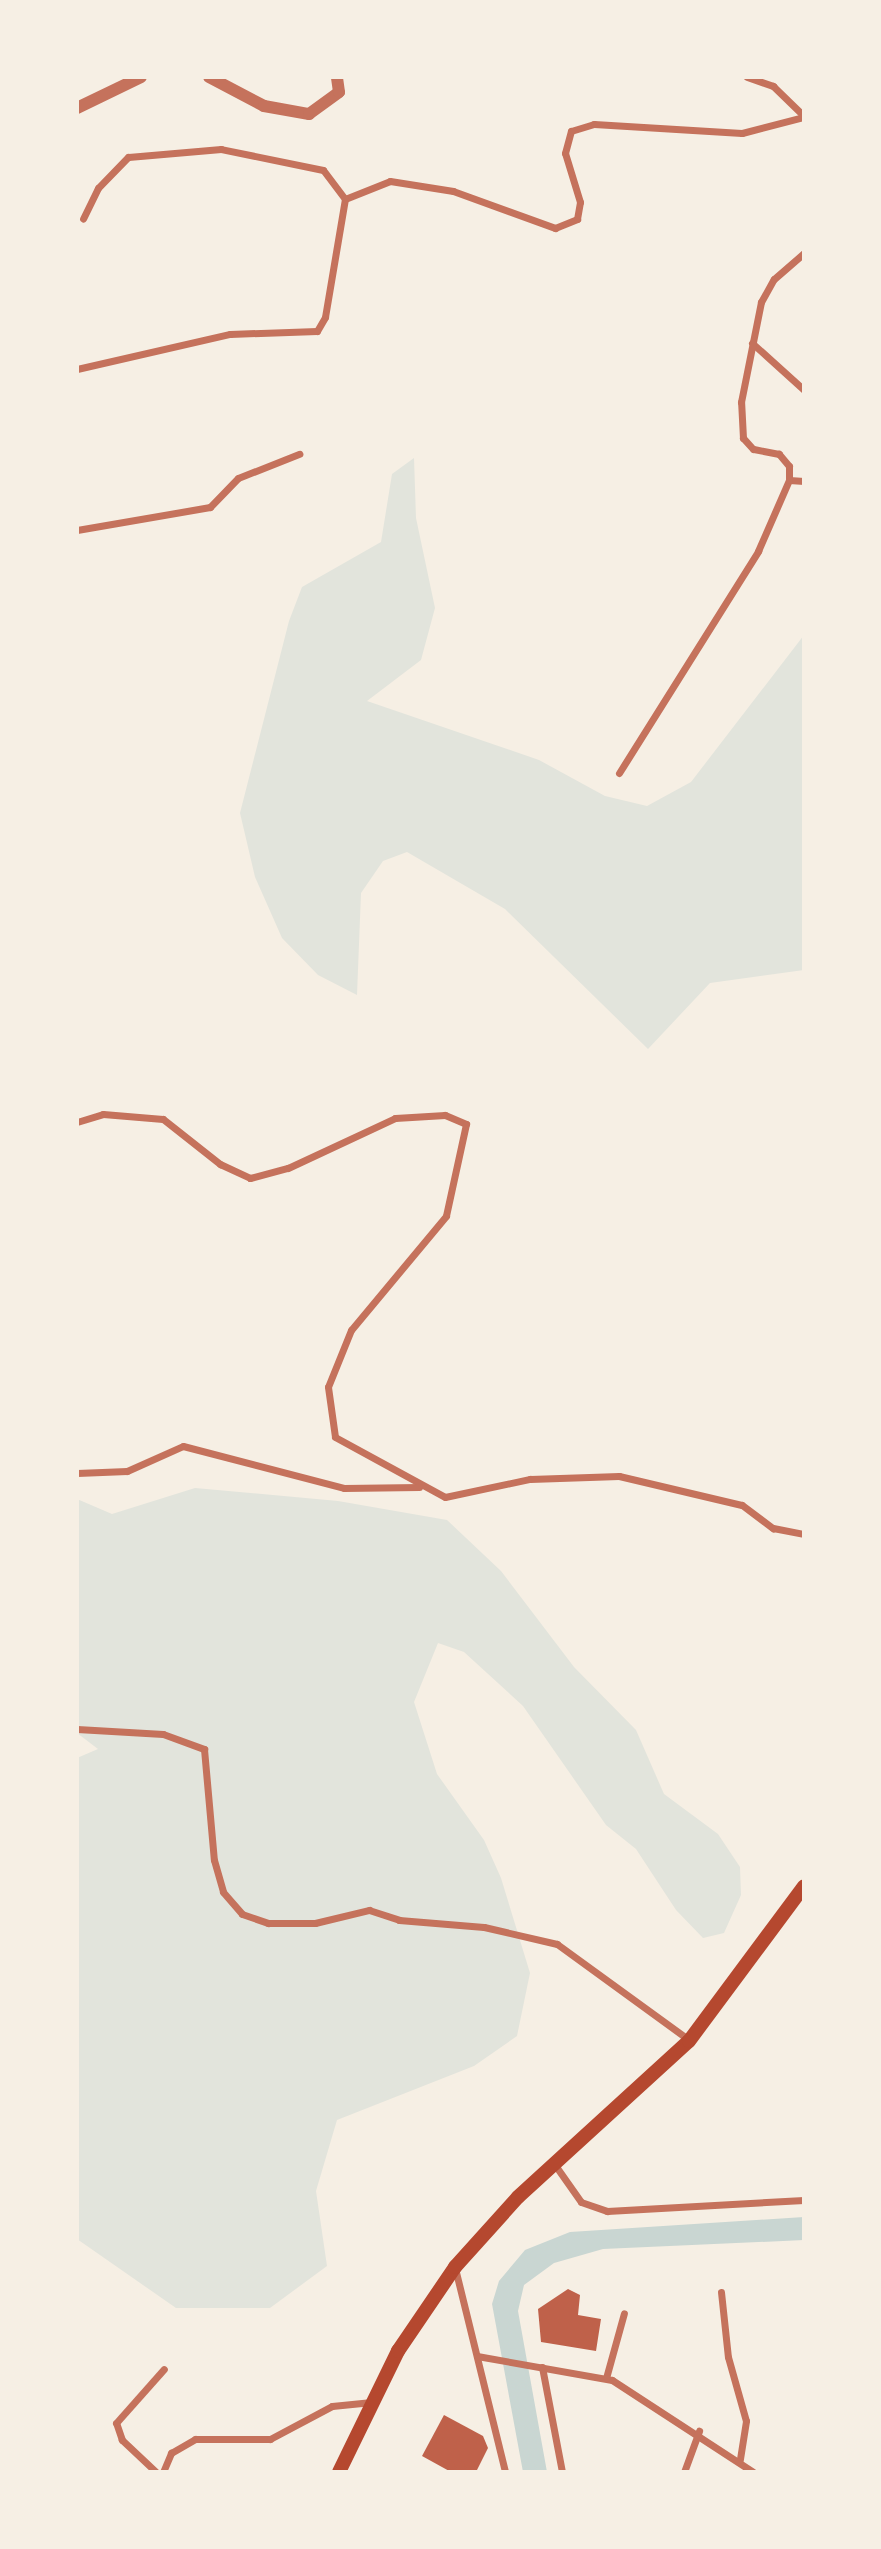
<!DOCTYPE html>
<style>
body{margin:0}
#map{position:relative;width:881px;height:2549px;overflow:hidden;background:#f6efe4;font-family:"Noto Serif",serif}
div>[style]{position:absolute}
.green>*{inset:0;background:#e2e4dc}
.water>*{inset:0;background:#c9d6d2}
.building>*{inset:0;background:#bf614a}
.minor>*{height:7px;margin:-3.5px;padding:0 3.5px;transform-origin:3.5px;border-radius:3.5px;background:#c5725c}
.tertiary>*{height:12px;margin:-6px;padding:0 6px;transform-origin:6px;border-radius:6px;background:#c5725c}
.secondary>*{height:14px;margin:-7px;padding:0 7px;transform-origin:7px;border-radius:7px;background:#b5482f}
span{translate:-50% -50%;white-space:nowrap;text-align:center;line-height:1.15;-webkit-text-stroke:7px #f6efe4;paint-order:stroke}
.frame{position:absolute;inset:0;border:79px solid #f6efe4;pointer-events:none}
</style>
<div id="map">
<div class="green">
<i style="clip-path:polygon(414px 458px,416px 518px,435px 608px,421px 660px,367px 701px,539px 760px,605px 796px,647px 806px,691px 782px,804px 635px,804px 970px,710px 983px,648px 1049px,505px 909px,407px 852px,383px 861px,361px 893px,357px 995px,318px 975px,282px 938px,255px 877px,240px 813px,289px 621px,302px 587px,381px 542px,392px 474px)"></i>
<i style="clip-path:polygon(195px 1488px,338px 1501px,447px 1520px,501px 1571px,574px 1667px,636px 1730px,664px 1794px,718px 1834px,740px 1867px,741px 1895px,724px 1933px,703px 1938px,676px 1910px,636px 1849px,606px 1825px,523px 1706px,464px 1652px,438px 1643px,414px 1702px,437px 1774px,484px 1840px,501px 1878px,530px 1973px,517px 2036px,474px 2066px,337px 2120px,316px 2191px,327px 2266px,270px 2308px,176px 2308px,77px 2239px,77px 1758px,98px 1749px,77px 1733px,77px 1499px,112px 1514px)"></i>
</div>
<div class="water">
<i style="clip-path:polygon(804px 2217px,804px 2240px,603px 2249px,554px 2263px,524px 2285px,518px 2311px,547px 2472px,523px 2472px,492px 2304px,499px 2281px,525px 2250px,570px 2232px)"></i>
</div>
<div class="building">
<i style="clip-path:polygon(568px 2289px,580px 2295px,578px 2315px,601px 2319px,596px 2351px,541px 2342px,538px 2309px)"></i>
<i style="clip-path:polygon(444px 2415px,483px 2436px,488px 2448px,476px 2472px,451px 2472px,422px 2456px)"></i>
</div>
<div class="minor">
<i style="left:747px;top:77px;width:28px;rotate:19deg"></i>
<i style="left:773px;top:86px;width:43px;rotate:44.1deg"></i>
<i style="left:345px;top:199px;width:48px;rotate:-21.8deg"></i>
<i style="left:390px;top:181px;width:64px;rotate:9deg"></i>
<i style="left:453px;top:191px;width:109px;rotate:19.9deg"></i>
<i style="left:555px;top:228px;width:24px;rotate:-22deg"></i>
<i style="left:577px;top:219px;width:17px;rotate:-80deg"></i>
<i style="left:580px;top:202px;width:51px;rotate:-107deg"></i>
<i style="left:565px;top:153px;width:23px;rotate:-75deg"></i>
<i style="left:571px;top:131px;width:24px;rotate:-17deg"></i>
<i style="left:594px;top:124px;width:148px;rotate:3.5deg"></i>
<i style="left:742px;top:133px;width:64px;rotate:-14.5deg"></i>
<i style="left:752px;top:343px;width:70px;rotate:42.1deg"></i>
<i style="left:77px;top:369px;width:157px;rotate:-12.9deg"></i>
<i style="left:230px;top:334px;width:87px;rotate:-2deg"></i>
<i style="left:317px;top:331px;width:16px;rotate:-60deg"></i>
<i style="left:325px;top:317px;width:120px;rotate:-80.4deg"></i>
<i style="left:345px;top:199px;width:36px;rotate:-127deg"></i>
<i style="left:323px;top:170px;width:104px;rotate:-168.4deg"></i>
<i style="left:221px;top:149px;width:93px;rotate:175.1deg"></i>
<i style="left:128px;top:157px;width:43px;rotate:134.1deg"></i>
<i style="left:98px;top:188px;width:34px;rotate:116deg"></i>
<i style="left:789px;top:480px;width:15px;rotate:4deg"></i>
<i style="left:77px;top:530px;width:135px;rotate:-9.8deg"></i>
<i style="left:210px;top:507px;width:40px;rotate:-46deg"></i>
<i style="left:238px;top:478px;width:66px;rotate:-21.5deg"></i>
<i style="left:619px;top:773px;width:262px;rotate:-57.9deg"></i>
<i style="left:758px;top:551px;width:77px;rotate:-66.4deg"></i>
<i style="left:789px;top:480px;width:14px;rotate:-90deg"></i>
<i style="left:789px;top:466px;width:16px;rotate:-130deg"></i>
<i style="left:779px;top:454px;width:26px;rotate:-169deg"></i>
<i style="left:753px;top:449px;width:15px;rotate:-132deg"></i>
<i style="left:743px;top:438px;width:36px;rotate:-93deg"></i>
<i style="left:741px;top:402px;width:102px;rotate:-78.7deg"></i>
<i style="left:761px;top:302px;width:26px;rotate:-61deg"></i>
<i style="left:774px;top:279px;width:40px;rotate:-41deg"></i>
<i style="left:77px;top:1122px;width:27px;rotate:-17deg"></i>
<i style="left:103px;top:1114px;width:60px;rotate:4.8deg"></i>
<i style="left:163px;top:1119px;width:73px;rotate:38.3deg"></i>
<i style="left:220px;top:1164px;width:33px;rotate:25deg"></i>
<i style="left:250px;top:1178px;width:39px;rotate:-15deg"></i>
<i style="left:288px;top:1168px;width:118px;rotate:-25deg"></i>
<i style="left:395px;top:1118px;width:50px;rotate:-3.4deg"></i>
<i style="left:445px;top:1115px;width:23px;rotate:23deg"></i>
<i style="left:466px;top:1124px;width:94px;rotate:102.3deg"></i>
<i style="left:446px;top:1216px;width:148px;rotate:129.8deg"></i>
<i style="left:351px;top:1330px;width:61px;rotate:112deg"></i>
<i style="left:328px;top:1387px;width:50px;rotate:82deg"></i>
<i style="left:335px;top:1437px;width:125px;rotate:28.6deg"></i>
<i style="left:445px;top:1497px;width:87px;rotate:-12deg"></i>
<i style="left:530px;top:1479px;width:89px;rotate:-1.9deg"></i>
<i style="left:619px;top:1476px;width:126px;rotate:13.3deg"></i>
<i style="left:742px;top:1505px;width:39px;rotate:37deg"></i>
<i style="left:773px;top:1528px;width:32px;rotate:11deg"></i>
<i style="left:77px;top:1473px;width:50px;rotate:-2.3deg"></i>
<i style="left:127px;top:1471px;width:61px;rotate:-24.1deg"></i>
<i style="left:183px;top:1446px;width:166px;rotate:14.6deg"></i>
<i style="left:344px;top:1488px;width:75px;rotate:-0.8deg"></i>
<i style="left:77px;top:1729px;width:86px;rotate:3.3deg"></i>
<i style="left:163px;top:1734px;width:44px;rotate:20.1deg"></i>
<i style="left:204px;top:1749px;width:111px;rotate:84.9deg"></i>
<i style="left:214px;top:1860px;width:33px;rotate:74deg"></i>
<i style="left:223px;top:1892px;width:29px;rotate:49deg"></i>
<i style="left:242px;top:1914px;width:28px;rotate:19deg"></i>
<i style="left:268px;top:1923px;width:47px"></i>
<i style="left:315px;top:1923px;width:56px;rotate:-13.5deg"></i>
<i style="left:369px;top:1910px;width:32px;rotate:18deg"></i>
<i style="left:399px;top:1920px;width:85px;rotate:4.7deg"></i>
<i style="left:484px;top:1927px;width:75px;rotate:13.1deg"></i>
<i style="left:557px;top:1944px;width:163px;rotate:36deg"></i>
<i style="left:555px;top:2165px;width:45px;rotate:54.9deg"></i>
<i style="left:581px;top:2202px;width:28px;rotate:19deg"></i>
<i style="left:607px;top:2211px;width:197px;rotate:-3.2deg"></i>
<i style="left:455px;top:2268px;width:210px;rotate:76.2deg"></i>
<i style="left:721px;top:2292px;width:65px;rotate:83.9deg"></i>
<i style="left:728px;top:2357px;width:66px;rotate:74.3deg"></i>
<i style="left:746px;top:2421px;width:39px;rotate:99deg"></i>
<i style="left:477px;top:2356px;width:137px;rotate:10.1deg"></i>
<i style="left:612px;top:2380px;width:168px;rotate:33.1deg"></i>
<i style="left:542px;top:2367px;width:107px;rotate:79.2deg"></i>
<i style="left:606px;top:2378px;width:67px;rotate:-74.5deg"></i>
<i style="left:156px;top:2472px;width:47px;rotate:-136.7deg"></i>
<i style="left:122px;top:2440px;width:18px;rotate:-109deg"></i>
<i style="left:116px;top:2423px;width:72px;rotate:-48.4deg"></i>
<i style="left:163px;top:2472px;width:21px;rotate:-67deg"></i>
<i style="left:171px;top:2453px;width:28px;rotate:-30deg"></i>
<i style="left:195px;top:2439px;width:75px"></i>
<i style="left:270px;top:2439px;width:70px;rotate:-28deg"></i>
<i style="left:332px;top:2406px;width:40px;rotate:-5.7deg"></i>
<i style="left:684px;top:2472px;width:44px;rotate:-69.9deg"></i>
</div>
<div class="tertiary">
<i style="left:209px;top:77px;width:62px;rotate:27.8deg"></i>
<i style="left:264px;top:106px;width:46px;rotate:10.1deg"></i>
<i style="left:309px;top:114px;width:37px;rotate:-36deg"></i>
<i style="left:339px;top:92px;width:15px;rotate:-98deg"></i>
<i style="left:77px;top:108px;width:71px;rotate:-25.8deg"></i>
</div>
<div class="secondary">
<i style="left:339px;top:2472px;width:135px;rotate:-64deg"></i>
<i style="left:398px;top:2351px;width:102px;rotate:-55.8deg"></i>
<i style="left:455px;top:2267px;width:94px;rotate:-48deg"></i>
<i style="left:518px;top:2197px;width:231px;rotate:-42.4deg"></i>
<i style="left:689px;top:2041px;width:193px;rotate:-53.4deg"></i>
</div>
<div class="frame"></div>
</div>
